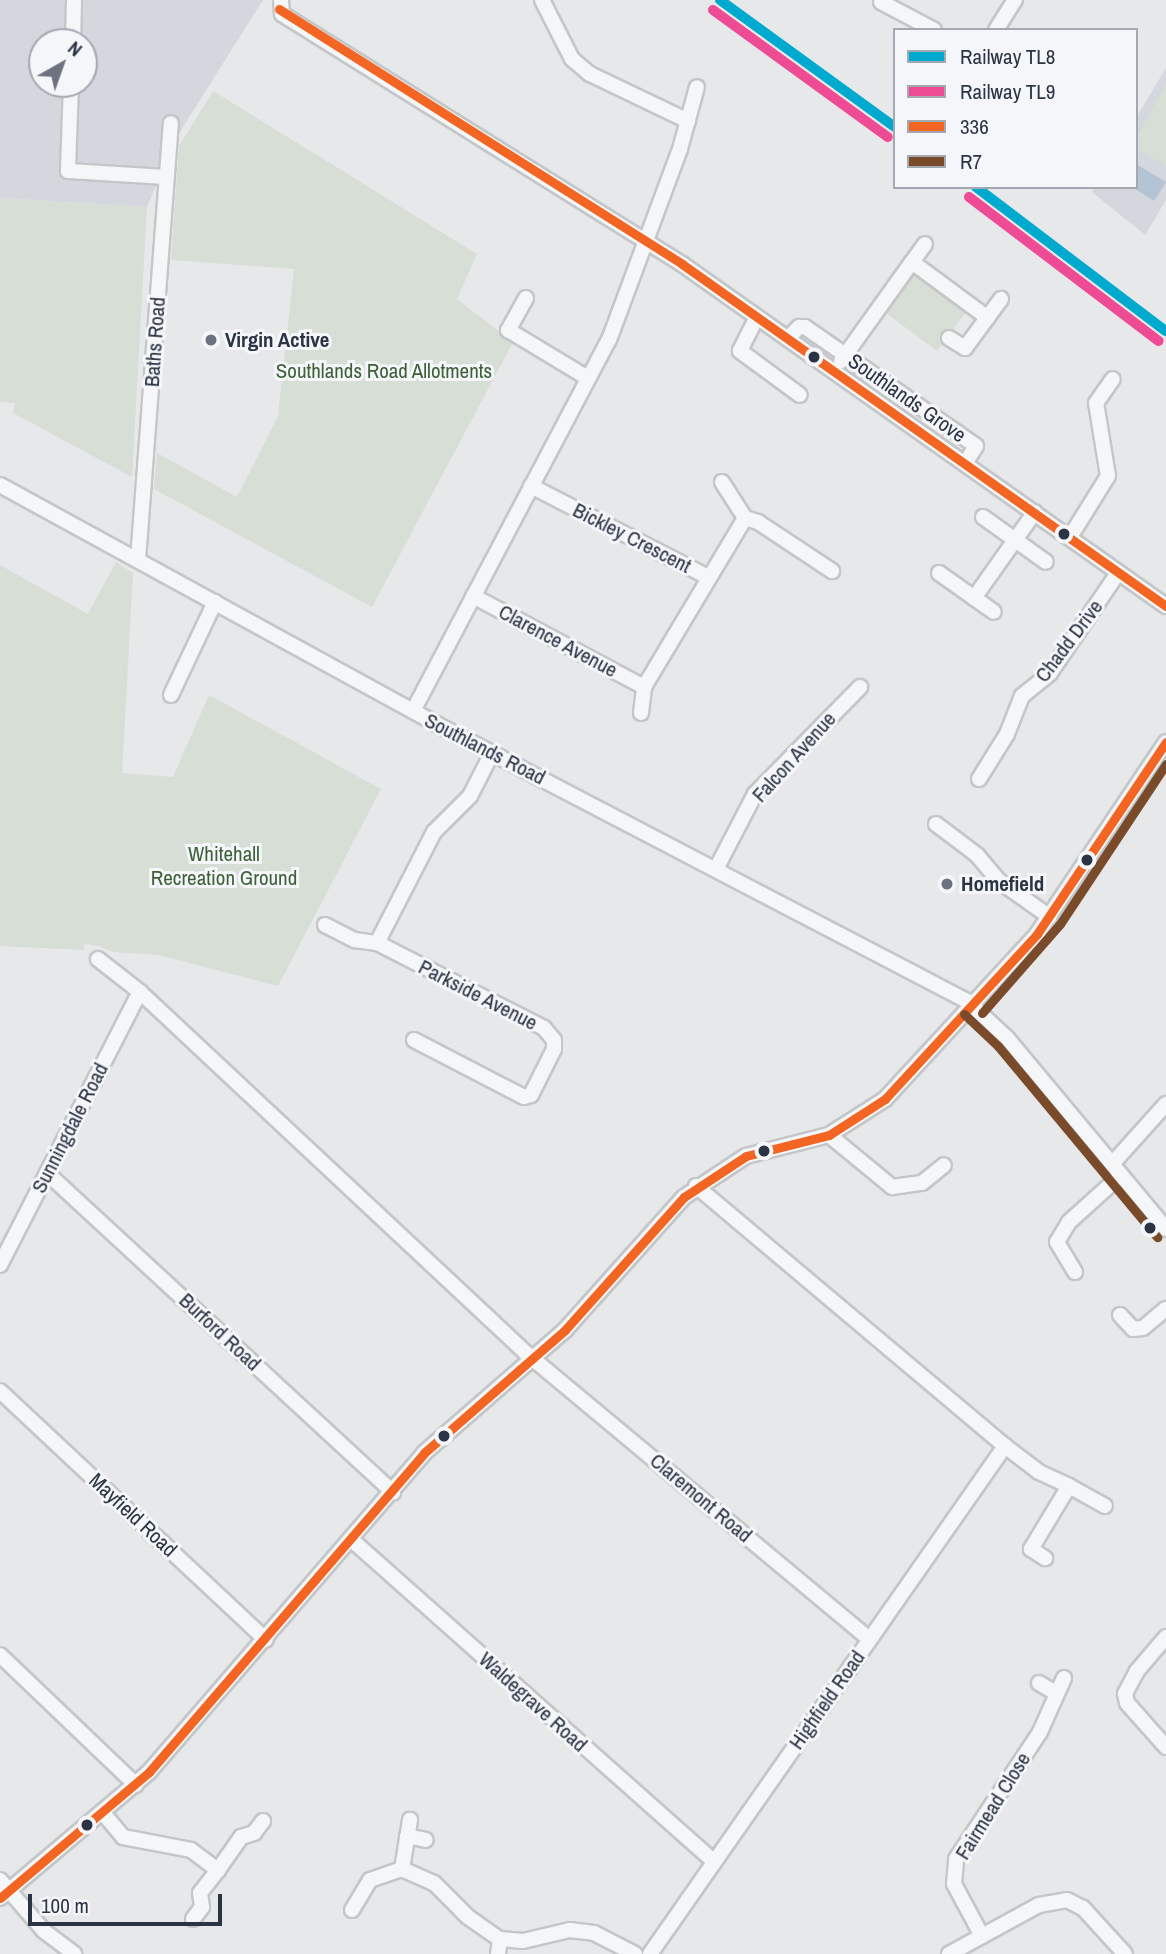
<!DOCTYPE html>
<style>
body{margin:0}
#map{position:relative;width:1166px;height:1954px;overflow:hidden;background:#e6e8ea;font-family:"Archivo Narrow",sans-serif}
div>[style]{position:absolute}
.built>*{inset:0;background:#d4d7dd}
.green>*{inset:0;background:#d6ded6}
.water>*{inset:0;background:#b4c4d5}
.roads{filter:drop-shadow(2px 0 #c4c6c8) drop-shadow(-2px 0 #c4c6c8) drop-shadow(0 2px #c4c6c8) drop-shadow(0 -2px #c4c6c8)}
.minor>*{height:14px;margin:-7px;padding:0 7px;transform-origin:7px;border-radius:7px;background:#f5f6f7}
.bus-1>*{height:9px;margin:-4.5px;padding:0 4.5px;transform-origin:4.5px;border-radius:4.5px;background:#f26522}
.bus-2>*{height:9px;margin:-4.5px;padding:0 4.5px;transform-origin:4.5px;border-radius:4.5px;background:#7a4b2a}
.rail-1>*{height:10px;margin:-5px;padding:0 5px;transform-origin:5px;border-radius:5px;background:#00a9ce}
.rail-2>*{height:10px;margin:-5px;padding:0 5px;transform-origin:5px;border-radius:5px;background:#ee4b95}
.dots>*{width:19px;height:19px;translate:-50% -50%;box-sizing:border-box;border:4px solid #f4f6f9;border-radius:50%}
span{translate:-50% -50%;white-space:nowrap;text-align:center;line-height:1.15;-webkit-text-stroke:6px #f4f6f9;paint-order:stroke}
.poi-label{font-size:21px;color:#2b3445;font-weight:700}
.left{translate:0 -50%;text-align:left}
.street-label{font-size:21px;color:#2b3445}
.park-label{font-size:21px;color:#3f6138}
.legend{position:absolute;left:893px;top:28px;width:245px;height:161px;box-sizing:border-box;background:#f4f6f9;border:2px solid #a4a8b1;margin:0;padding:9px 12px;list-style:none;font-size:21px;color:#2b3445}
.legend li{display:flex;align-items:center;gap:14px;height:35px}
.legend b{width:35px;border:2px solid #a4a8b1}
.north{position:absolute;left:28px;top:28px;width:70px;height:70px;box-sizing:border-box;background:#f4f6f9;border:2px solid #a4a8b1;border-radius:50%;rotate:40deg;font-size:19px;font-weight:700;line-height:28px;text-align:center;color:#2b3445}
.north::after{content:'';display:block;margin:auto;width:24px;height:32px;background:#6c737f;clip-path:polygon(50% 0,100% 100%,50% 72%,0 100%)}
.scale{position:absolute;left:28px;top:1894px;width:194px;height:32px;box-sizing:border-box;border:4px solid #2b3445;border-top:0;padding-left:9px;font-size:21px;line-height:24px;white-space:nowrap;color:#2b3445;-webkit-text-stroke:5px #f4f6f9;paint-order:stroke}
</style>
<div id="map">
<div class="built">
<i style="clip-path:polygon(evenodd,0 0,263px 0,178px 135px,147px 207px,0 198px,0 0,42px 42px,84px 42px,84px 84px,42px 84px,42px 42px)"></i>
<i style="clip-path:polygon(1166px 68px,1166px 200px,1145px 235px,1092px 192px,1095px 187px,1136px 187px,1136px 118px)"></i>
</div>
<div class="green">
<i style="clip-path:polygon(1166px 83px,1166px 165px,1136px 149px,1136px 139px)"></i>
<i style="clip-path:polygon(213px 91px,477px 254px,457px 299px,513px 342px,372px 607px,154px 489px,157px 453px,237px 497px,278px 416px,294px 269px,171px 260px,179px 146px)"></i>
<i style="clip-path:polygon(0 198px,147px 207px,132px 477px,13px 413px,15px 403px,0 402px)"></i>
<i style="clip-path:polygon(916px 272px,968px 309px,937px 351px,886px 313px)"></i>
<i style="clip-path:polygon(116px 562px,133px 573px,122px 773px,173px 777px,209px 695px,381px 789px,278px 986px,158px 955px,113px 952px,98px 946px,84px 944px,84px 950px,0 946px,0 565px,88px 614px)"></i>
</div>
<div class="water">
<i style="clip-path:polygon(1136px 164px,1166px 182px,1154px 201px,1132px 187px,1136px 187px)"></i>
</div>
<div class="roads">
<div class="minor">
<i style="left:281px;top:0;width:14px;rotate:86deg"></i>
<i style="left:282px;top:14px;width:472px;rotate:32deg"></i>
<i style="left:682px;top:264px;width:593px;rotate:35.25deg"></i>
<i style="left:542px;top:0;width:66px;rotate:63deg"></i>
<i style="left:572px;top:59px;width:23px;rotate:40deg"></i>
<i style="left:590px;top:74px;width:109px;rotate:25.6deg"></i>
<i style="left:881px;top:2px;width:60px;rotate:27.8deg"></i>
<i style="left:996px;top:30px;width:36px;rotate:-58deg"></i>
<i style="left:73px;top:42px;width:42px;rotate:-88.6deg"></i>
<i style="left:71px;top:84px;width:87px;rotate:92deg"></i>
<i style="left:68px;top:171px;width:99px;rotate:3.5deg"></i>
<i style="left:912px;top:262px;width:22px;rotate:-54deg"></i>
<i style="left:526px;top:298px;width:37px;rotate:119deg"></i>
<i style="left:508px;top:330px;width:93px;rotate:31deg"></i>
<i style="left:757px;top:317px;width:38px;rotate:117deg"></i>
<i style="left:740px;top:351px;width:74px;rotate:36.3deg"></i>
<i style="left:788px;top:338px;width:16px;rotate:-45deg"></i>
<i style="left:799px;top:327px;width:6px"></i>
<i style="left:805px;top:327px;width:208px;rotate:34.8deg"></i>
<i style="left:976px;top:446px;width:19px;rotate:122deg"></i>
<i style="left:949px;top:338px;width:19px;rotate:32deg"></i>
<i style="left:965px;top:348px;width:61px;rotate:-53.7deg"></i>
<i style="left:841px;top:361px;width:122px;rotate:-54.4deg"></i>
<i style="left:912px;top:262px;width:94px;rotate:36.4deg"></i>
<i style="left:722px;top:482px;width:43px;rotate:57.4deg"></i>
<i style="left:0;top:485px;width:499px;rotate:28.7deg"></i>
<i style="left:438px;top:725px;width:597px;rotate:27.55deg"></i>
<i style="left:967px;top:1001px;width:54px;rotate:42.8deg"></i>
<i style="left:1007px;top:1038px;width:249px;rotate:50.2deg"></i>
<i style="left:531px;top:486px;width:199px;rotate:27.2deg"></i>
<i style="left:983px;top:517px;width:77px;rotate:35.5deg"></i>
<i style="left:1070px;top:537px;width:72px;rotate:-58.1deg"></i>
<i style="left:1108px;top:476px;width:74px;rotate:-99.3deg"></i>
<i style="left:1096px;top:403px;width:29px;rotate:-55deg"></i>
<i style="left:138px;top:560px;width:438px;rotate:-85.7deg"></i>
<i style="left:939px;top:573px;width:67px;rotate:35.3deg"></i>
<i style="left:473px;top:596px;width:194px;rotate:28deg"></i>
<i style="left:974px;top:598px;width:105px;rotate:-54.7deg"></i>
<i style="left:171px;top:695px;width:103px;rotate:-64.7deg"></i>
<i style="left:413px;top:711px;width:420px;rotate:-62.2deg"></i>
<i style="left:609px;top:340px;width:204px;rotate:-69.6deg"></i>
<i style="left:680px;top:149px;width:64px;rotate:-74.7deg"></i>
<i style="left:641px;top:713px;width:26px;rotate:-83deg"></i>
<i style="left:644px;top:687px;width:197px;rotate:-59.1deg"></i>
<i style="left:745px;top:518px;width:14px;rotate:17deg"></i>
<i style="left:758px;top:522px;width:89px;rotate:33.5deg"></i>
<i style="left:979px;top:779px;width:53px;rotate:-58.1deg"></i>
<i style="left:1007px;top:734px;width:41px;rotate:-68.5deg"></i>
<i style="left:1022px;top:696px;width:36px;rotate:-39deg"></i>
<i style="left:1050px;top:673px;width:121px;rotate:-55.8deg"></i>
<i style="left:936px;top:824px;width:51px;rotate:37.1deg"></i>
<i style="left:977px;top:855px;width:34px;rotate:50deg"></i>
<i style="left:999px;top:881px;width:62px;rotate:35.2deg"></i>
<i style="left:716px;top:869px;width:85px;rotate:-62.5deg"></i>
<i style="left:755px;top:794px;width:150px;rotate:-45.5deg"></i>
<i style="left:325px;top:925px;width:34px;rotate:27deg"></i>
<i style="left:355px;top:940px;width:22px;rotate:8deg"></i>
<i style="left:98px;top:959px;width:53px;rotate:38.2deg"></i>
<i style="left:140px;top:992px;width:529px;rotate:43.08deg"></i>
<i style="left:526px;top:1353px;width:447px;rotate:39.8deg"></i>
<i style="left:414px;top:1040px;width:124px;rotate:27.4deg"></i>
<i style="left:524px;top:1097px;width:7px;rotate:-16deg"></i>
<i style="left:531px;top:1095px;width:51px;rotate:-63.4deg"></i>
<i style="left:554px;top:1049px;width:9px;rotate:-90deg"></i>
<i style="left:554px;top:1040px;width:16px;rotate:-130deg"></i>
<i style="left:544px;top:1028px;width:187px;rotate:-153deg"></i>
<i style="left:377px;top:943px;width:125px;rotate:-62.8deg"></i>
<i style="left:434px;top:832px;width:51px;rotate:-45deg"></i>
<i style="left:470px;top:796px;width:48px;rotate:-62.9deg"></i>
<i style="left:829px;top:1135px;width:82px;rotate:39.5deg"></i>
<i style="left:892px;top:1187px;width:30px;rotate:-8deg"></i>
<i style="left:922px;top:1183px;width:28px;rotate:-39deg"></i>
<i style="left:1112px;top:1164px;width:81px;rotate:-48deg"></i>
<i style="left:47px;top:1173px;width:471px;rotate:42.7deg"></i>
<i style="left:696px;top:1186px;width:404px;rotate:40.1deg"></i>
<i style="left:1005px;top:1446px;width:43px;rotate:37.4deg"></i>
<i style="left:1039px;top:1472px;width:33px;rotate:25deg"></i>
<i style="left:1069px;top:1486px;width:74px;rotate:121.1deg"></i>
<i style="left:1031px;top:1549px;width:17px;rotate:33deg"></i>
<i style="left:0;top:1265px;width:307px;rotate:-62.9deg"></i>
<i style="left:1075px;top:1272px;width:35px;rotate:-121deg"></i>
<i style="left:1057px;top:1242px;width:23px;rotate:-59deg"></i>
<i style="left:1069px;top:1222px;width:70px;rotate:-42.1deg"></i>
<i style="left:1120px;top:1315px;width:19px;rotate:47deg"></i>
<i style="left:1133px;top:1329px;width:10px;rotate:-6deg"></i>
<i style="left:1143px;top:1328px;width:30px;rotate:-40deg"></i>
<i style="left:0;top:1391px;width:364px;rotate:43.1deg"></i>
<i style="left:1069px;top:1486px;width:41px;rotate:29.1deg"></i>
<i style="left:353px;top:1541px;width:483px;rotate:41.6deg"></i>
<i style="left:1166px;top:1637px;width:45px;rotate:130.5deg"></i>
<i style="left:1137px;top:1671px;width:26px;rotate:118deg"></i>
<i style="left:1125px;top:1694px;width:9px;rotate:77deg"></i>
<i style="left:1127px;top:1703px;width:59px;rotate:48.4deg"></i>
<i style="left:0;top:1655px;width:188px;rotate:43.7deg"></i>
<i style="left:1039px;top:1683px;width:17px;rotate:31deg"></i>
<i style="left:103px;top:1813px;width:31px;rotate:50deg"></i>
<i style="left:123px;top:1837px;width:69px;rotate:10.8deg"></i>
<i style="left:191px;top:1850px;width:34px;rotate:37deg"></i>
<i style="left:218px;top:1870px;width:40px;rotate:-55.1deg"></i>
<i style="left:241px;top:1837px;width:14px;rotate:-17deg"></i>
<i style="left:254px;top:1833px;width:15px;rotate:-53deg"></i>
<i style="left:407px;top:1836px;width:19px;rotate:12deg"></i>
<i style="left:402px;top:1869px;width:50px;rotate:-80.7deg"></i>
<i style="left:0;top:1880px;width:67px;rotate:49.2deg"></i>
<i style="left:44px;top:1931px;width:38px;rotate:37deg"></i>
<i style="left:0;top:1898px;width:195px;rotate:-40.2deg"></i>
<i style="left:149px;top:1772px;width:421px;rotate:-49.2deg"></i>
<i style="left:424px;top:1453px;width:187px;rotate:-41.1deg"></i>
<i style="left:565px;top:1330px;width:178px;rotate:-48.2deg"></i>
<i style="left:684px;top:1197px;width:74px;rotate:-33.5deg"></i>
<i style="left:746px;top:1156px;width:86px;rotate:-14.2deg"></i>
<i style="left:829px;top:1135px;width:67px;rotate:-32.7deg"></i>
<i style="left:885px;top:1099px;width:224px;rotate:-47.3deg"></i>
<i style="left:1037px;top:934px;width:231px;rotate:-56.1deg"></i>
<i style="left:352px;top:1910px;width:35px;rotate:-59deg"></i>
<i style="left:370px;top:1880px;width:34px;rotate:-19deg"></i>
<i style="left:402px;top:1869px;width:35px;rotate:24deg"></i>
<i style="left:434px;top:1883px;width:48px;rotate:45deg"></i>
<i style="left:468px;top:1917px;width:39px;rotate:35deg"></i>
<i style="left:500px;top:1939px;width:23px;rotate:5deg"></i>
<i style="left:523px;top:1941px;width:48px;rotate:-13.2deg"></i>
<i style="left:570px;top:1930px;width:24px;rotate:7deg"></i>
<i style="left:594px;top:1933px;width:46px;rotate:27.1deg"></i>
<i style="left:193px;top:1919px;width:15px;rotate:-53deg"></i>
<i style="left:202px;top:1907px;width:14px;rotate:-98deg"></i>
<i style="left:200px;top:1893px;width:29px;rotate:-52deg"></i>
<i style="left:982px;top:1936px;width:59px;rotate:-118.3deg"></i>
<i style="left:954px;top:1884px;width:25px;rotate:-85deg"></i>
<i style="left:956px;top:1859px;width:152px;rotate:-56.5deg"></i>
<i style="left:1040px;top:1732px;width:59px;rotate:-66deg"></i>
<i style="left:498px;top:1954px;width:15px;rotate:-82deg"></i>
<i style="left:650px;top:1954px;width:620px;rotate:-55.05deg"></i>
<i style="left:949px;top:1954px;width:102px;rotate:-28.6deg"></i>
<i style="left:1039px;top:1905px;width:28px;rotate:-10deg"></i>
<i style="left:1067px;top:1900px;width:18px;rotate:27deg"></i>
<i style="left:1083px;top:1908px;width:62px;rotate:47.6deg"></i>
</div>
</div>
<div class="bus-1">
<i style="left:279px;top:9px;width:477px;rotate:32.3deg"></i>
<i style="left:682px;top:264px;width:593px;rotate:35.25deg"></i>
<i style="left:0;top:1898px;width:195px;rotate:-40.2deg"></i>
<i style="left:149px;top:1772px;width:421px;rotate:-49.2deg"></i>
<i style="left:424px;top:1453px;width:187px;rotate:-41.1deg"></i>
<i style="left:565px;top:1330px;width:178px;rotate:-48.2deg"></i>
<i style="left:684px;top:1197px;width:74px;rotate:-33.5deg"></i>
<i style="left:746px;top:1156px;width:86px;rotate:-14.2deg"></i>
<i style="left:829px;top:1135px;width:67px;rotate:-32.7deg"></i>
<i style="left:885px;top:1099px;width:224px;rotate:-47.3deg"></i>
<i style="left:1037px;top:934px;width:231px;rotate:-56.1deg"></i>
</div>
<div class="bus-2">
<i style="left:982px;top:1013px;width:118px;rotate:-48.8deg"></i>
<i style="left:1060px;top:924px;width:192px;rotate:-56.5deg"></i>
<i style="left:964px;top:1014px;width:47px;rotate:43.3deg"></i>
<i style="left:998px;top:1046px;width:249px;rotate:50.2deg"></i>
</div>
<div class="rail-1">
<i style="left:720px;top:0;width:216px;rotate:36deg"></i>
<i style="left:976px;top:187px;width:238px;rotate:37.2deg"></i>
</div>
<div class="rail-2">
<i style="left:713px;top:10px;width:216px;rotate:36deg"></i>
<i style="left:969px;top:197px;width:238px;rotate:37.2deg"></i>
</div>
<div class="dots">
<i style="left:211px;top:340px;background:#6c737f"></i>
<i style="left:814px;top:357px;background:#2b3445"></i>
<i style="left:1064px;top:534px;background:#2b3445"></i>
<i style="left:1087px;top:860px;background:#2b3445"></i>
<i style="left:947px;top:884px;background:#6c737f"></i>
<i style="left:764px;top:1151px;background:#2b3445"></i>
<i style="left:1150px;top:1228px;background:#2b3445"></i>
<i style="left:444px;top:1436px;background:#2b3445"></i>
<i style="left:87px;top:1825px;background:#2b3445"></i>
</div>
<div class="poi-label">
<span class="left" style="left:225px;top:340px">Virgin Active</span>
<span class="left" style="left:961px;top:884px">Homefield</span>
</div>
<div class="street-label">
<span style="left:155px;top:342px;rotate:-86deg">Baths Road</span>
<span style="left:907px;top:398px;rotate:35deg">Southlands Grove</span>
<span style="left:632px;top:538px;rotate:27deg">Bickley Crescent</span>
<span style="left:558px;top:641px;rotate:28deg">Clarence Avenue</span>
<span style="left:1069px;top:641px;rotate:-53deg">Chadd Drive</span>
<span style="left:485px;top:749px;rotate:27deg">Southlands Road</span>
<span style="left:794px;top:757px;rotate:-48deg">Falcon Avenue</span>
<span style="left:478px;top:995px;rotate:27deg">Parkside Avenue</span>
<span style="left:70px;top:1128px;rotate:-63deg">Sunningdale Road</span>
<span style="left:220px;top:1332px;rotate:43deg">Burford Road</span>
<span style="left:701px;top:1498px;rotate:40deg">Claremont Road</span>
<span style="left:133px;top:1515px;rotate:43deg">Mayfield Road</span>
<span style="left:827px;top:1700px;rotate:-55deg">Highfield Road</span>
<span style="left:533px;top:1702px;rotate:42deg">Waldegrave Road</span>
<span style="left:993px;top:1806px;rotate:-58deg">Fairmead Close</span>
</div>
<div class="park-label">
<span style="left:384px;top:371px">Southlands Road Allotments</span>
<span style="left:224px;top:866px">Whitehall<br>Recreation Ground</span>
</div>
<ul class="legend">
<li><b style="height:9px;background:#00a9ce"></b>Railway TL8</li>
<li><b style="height:9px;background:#ee4b95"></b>Railway TL9</li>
<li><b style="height:9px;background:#f26522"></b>336</li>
<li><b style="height:9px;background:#7a4b2a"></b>R7</li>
</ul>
<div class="north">N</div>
<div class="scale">100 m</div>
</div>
